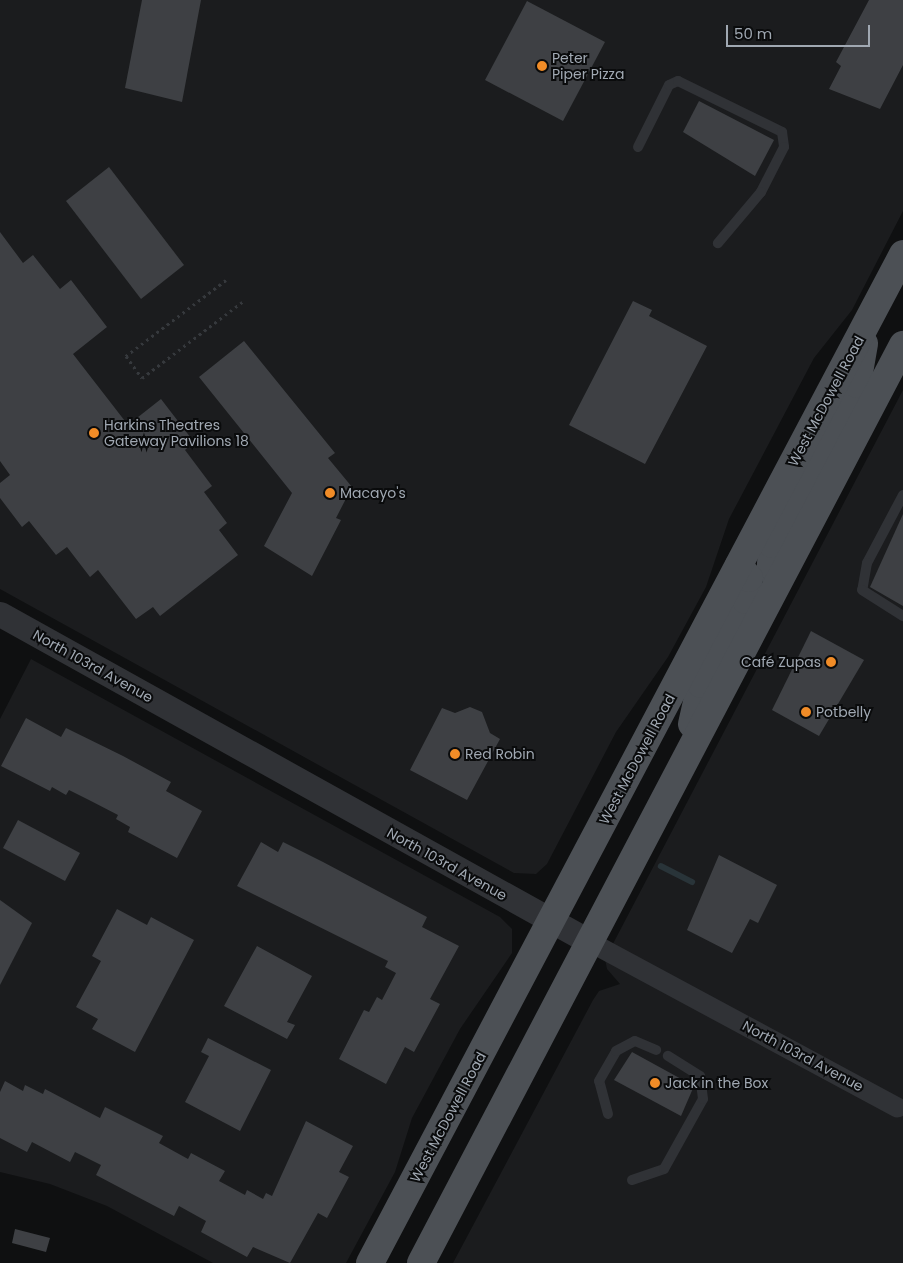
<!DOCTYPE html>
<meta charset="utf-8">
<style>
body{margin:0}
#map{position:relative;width:903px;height:1263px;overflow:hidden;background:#0f1011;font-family:Poppins,sans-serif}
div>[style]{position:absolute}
.built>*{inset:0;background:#1b1c1e}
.stream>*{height:5.5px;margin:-2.75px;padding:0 2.75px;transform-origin:2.75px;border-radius:2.75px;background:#293439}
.building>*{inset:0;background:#3e4044}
.path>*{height:3px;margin-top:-1.5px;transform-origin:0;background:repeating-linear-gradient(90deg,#36393d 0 2.5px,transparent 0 6.5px)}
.service>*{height:10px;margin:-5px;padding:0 5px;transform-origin:5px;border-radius:5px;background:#303236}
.minor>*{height:20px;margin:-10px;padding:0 10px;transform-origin:10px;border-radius:10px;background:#303236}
.tertiary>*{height:25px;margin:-12.5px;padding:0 12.5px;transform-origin:12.5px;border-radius:12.5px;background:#303236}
.primary>*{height:28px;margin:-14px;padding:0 14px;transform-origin:14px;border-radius:14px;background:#4c5055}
.dots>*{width:14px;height:14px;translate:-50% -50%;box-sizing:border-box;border:2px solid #0a0b0c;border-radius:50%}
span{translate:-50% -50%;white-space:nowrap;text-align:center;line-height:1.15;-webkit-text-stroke:4px #0a0b0c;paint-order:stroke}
.poi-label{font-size:14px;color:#a0a8b2}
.left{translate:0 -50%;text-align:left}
.right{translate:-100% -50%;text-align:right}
.street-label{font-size:14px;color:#a0a8b2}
.scale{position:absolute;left:726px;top:25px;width:144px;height:22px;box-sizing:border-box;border:2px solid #a0a8b2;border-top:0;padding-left:6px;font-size:15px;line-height:18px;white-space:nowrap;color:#a0a8b2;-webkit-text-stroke:4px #0a0b0c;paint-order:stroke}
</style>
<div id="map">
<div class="built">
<i style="clip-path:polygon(0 0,903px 0,903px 211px,852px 310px,814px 358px,729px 519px,706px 587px,668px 657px,616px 732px,547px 864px,536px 874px,514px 873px,0 589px)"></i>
<i style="clip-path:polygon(903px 390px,903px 1263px,453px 1263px,593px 1000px,599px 991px,620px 984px,607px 969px,605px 959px)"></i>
<i style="clip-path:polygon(31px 659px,500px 917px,512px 929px,512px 953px,460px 1029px,412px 1118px,395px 1172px,346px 1263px,213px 1263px,107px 1206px,50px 1184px,0 1172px,0 719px)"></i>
</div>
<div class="stream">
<i style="left:661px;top:866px;width:35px;rotate:27deg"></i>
</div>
<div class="building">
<i style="clip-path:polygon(142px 0,201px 0,182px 102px,125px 88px)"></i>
<i style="clip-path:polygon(869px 0,903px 0,903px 65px,880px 109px,829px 89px,841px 66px,836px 62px)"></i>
<i style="clip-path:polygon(527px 1px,605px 42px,563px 121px,485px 80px)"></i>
<i style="clip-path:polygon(699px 101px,774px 140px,755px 176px,683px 132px)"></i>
<i style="clip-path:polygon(109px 167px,184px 265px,141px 299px,66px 201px)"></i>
<i style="clip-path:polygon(0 232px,23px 263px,33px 255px,60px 289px,71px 280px,107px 327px,73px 354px,128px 425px,161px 399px,194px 442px,185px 450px,212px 486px,204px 492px,227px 523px,219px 530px,238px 555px,160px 616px,153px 607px,136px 619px,98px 570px,90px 577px,67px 547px,56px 555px,29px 521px,22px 527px,0 498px,0 483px,10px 475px,0 461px)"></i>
<i style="clip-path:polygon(633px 301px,652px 310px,649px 316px,707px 346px,645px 464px,569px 425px)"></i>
<i style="clip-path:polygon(244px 341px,335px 453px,328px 458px,352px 487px,336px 518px,341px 520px,312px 576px,264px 546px,292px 493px,199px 377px)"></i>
<i style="clip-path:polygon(903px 514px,903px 606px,870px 587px)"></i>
<i style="clip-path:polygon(811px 631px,864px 660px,819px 736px,772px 710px)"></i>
<i style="clip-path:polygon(470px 707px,482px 712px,490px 733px,500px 739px,467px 800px,410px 770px,442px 708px,455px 713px)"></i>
<i style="clip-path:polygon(26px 718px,61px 737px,66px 728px,123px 756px,171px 782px,166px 791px,202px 811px,177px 858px,128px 832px,130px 827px,116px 819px,118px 815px,89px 800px,69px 790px,66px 795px,52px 787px,50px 791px,1px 766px)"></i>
<i style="clip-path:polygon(18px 820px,80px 853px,65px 881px,3px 848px)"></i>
<i style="clip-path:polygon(261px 842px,278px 852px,283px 842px,323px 862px,427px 917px,422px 927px,459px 946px,430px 999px,440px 1004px,414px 1052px,405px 1047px,386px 1084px,339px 1059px,364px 1010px,369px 1012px,377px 997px,382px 1000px,396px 973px,385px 967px,388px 961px,237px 886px)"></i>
<i style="clip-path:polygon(719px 855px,777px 885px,758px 923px,750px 919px,732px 953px,687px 930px)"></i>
<i style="clip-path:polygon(0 900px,32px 923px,0 985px)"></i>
<i style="clip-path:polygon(117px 909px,147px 925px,151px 917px,194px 940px,135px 1052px,92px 1029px,98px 1019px,76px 1007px,101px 961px,92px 956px)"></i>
<i style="clip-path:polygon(257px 946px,312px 976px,287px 1022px,295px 1025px,287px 1039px,224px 1006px)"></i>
<i style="clip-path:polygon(208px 1038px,271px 1070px,240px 1131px,185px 1102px,209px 1056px,201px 1052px)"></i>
<i style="clip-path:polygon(632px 1052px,694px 1086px,681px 1116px,614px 1080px)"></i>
<i style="clip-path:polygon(5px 1081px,23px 1091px,25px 1085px,43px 1094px,45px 1089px,100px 1118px,105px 1107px,163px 1136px,159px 1143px,188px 1159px,191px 1153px,225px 1171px,219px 1181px,245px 1195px,247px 1190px,263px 1199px,266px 1193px,272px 1196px,306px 1121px,353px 1146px,339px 1172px,349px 1177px,327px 1218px,318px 1213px,290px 1263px,253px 1247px,247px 1257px,201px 1232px,206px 1221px,179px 1206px,174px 1216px,132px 1194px,96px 1175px,101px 1165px,75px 1152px,70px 1162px,32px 1142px,27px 1152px,0 1138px,0 1092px)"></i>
<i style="clip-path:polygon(15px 1229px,50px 1238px,46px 1252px,12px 1243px)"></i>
</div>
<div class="path">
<i style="left:226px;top:280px;width:126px;rotate:142.8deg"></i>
<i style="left:126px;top:356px;width:27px;rotate:54deg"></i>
<i style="left:142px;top:378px;width:126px;rotate:-37.2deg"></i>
</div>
<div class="service">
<i style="left:638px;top:147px;width:69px;rotate:-63.4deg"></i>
<i style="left:669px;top:85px;width:10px;rotate:-24deg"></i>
<i style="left:678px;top:81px;width:116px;rotate:26.1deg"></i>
<i style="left:782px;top:132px;width:15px;rotate:82deg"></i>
<i style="left:784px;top:147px;width:51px;rotate:117.1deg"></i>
<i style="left:761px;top:192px;width:67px;rotate:130.1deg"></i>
<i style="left:903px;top:495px;width:77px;rotate:117.9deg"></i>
<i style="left:867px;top:563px;width:27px;rotate:100deg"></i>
<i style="left:862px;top:590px;width:49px;rotate:32.4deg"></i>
<i style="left:608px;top:1114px;width:34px;rotate:-105deg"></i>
<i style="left:599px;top:1081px;width:34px;rotate:-60deg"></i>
<i style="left:616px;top:1051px;width:21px;rotate:-28deg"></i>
<i style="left:635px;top:1041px;width:23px;rotate:23deg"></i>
<i style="left:632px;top:1180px;width:34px;rotate:-19deg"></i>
<i style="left:664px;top:1169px;width:80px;rotate:-60.9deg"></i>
<i style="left:703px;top:1099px;width:23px;rotate:-97deg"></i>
<i style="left:700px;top:1076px;width:38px;rotate:-148deg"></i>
</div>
<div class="minor">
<i style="left:590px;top:942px;width:349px;rotate:28.3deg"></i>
</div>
<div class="tertiary">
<i style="left:0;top:614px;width:675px;rotate:29.07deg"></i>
</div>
<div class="primary">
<i style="left:778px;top:581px;width:17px;rotate:-115deg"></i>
<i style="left:771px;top:566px;width:22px;rotate:-87deg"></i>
<i style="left:772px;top:544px;width:181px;rotate:-62deg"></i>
<i style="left:857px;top:384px;width:41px;rotate:-80.1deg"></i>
<i style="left:692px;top:724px;width:41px;rotate:-77.3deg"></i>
<i style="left:701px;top:684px;width:95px;rotate:-61.8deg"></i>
<i style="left:746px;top:600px;width:22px;rotate:-82deg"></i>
<i style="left:749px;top:578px;width:16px;rotate:-130deg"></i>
<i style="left:370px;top:1263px;width:1141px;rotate:-62.15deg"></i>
<i style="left:421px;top:1263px;width:1037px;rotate:-62.3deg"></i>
</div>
<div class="dots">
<i style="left:542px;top:66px;background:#f18c27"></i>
<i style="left:94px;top:433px;background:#f18c27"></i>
<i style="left:330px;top:493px;background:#f18c27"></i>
<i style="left:831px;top:662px;background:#f18c27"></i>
<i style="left:806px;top:712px;background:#f18c27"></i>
<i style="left:455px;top:754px;background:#f18c27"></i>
<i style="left:655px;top:1083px;background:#f18c27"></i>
</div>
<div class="poi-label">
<span class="left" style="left:552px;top:66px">Peter<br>Piper Pizza</span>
<span class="left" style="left:104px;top:433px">Harkins Theatres<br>Gateway Pavilions 18</span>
<span class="left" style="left:340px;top:493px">Macayo's</span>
<span class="right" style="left:821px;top:662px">Café Zupas</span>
<span class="left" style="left:816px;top:712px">Potbelly</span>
<span class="left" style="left:465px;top:754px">Red Robin</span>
<span class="left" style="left:665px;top:1083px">Jack in the Box</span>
</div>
<div class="street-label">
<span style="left:826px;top:401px;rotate:-62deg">West McDowell Road</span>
<span style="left:93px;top:666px;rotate:29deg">North 103rd Avenue</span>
<span style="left:637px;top:759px;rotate:-62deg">West McDowell Road</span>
<span style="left:447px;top:864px;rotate:29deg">North 103rd Avenue</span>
<span style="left:803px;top:1056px;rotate:28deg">North 103rd Avenue</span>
<span style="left:448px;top:1117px;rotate:-62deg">West McDowell Road</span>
</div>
<div class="scale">50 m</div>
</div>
